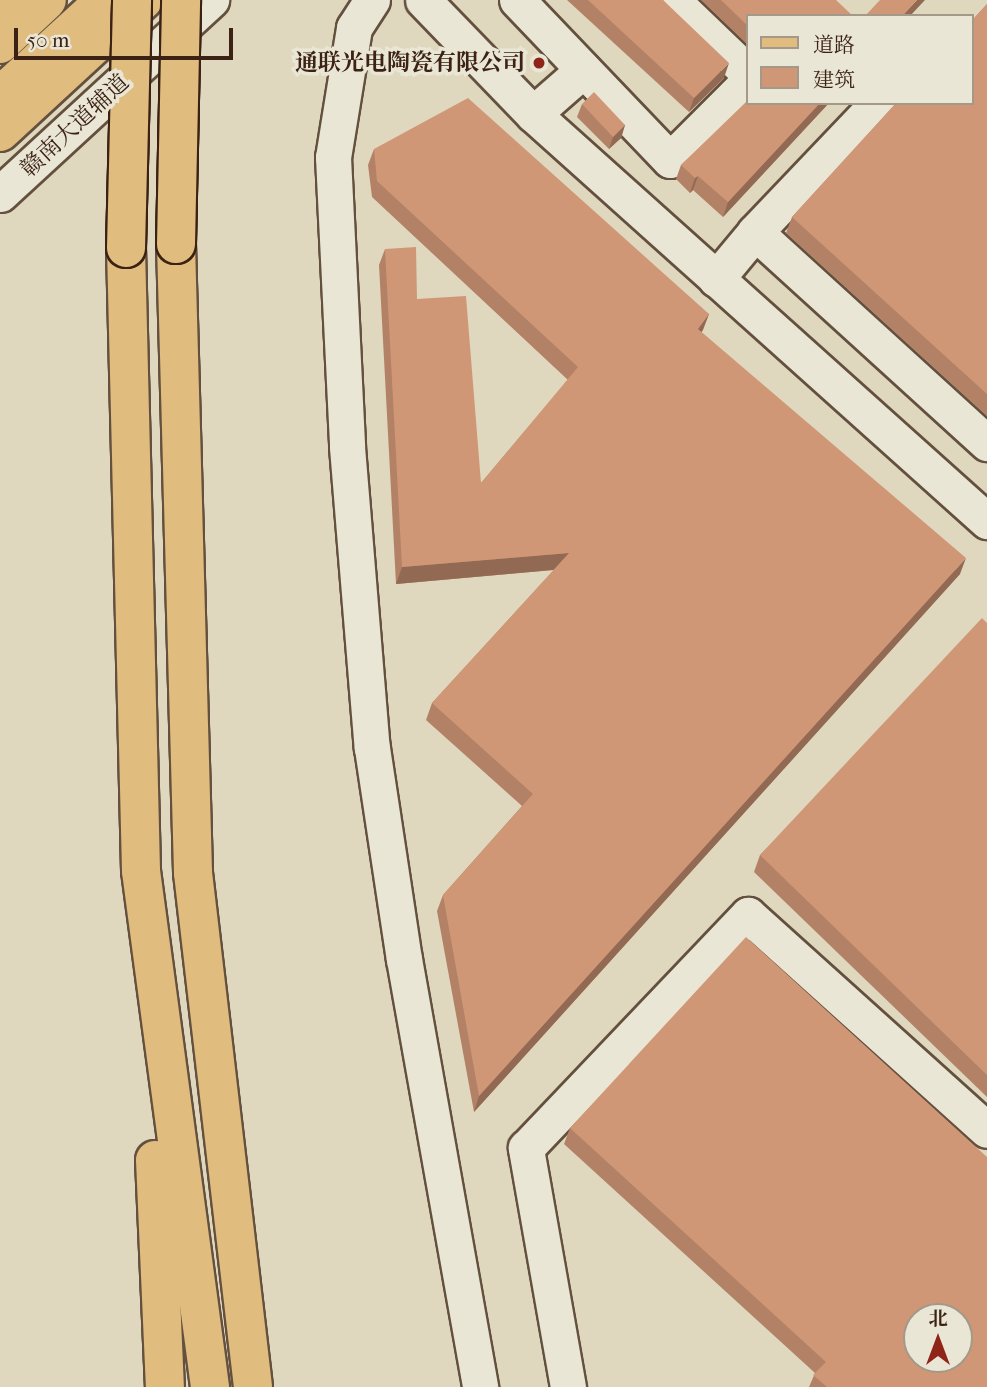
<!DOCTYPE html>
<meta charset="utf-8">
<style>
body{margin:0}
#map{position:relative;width:987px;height:1387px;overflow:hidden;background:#dfd8be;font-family:"IM FELL French Canon","Noto Serif SC",serif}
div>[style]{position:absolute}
.roads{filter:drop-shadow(2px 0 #64503e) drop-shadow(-2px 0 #64503e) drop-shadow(0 2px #64503e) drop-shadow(0 -2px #64503e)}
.minor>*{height:35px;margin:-17.5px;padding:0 17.5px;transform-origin:17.5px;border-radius:17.5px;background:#eae6d5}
.major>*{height:38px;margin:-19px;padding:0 19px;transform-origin:19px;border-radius:19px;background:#e0bc7f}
.highway>*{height:38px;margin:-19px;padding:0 19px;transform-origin:19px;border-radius:19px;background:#e0bc7f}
.bridges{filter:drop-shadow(2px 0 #3b2214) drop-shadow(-2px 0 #3b2214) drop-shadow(0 2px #3b2214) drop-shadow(0 -2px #3b2214)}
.highway-bridge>*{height:38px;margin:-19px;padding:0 19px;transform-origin:19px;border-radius:19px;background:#e0bc7f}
.wall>*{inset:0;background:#b38266}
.shaded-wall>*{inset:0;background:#926a53}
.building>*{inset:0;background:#d09777}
.dots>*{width:19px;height:19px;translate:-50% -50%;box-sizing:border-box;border:4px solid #eae6d5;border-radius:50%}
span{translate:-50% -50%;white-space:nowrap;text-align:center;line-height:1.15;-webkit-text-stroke:7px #eae6d5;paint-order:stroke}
.poi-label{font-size:23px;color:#3b2214;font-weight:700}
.right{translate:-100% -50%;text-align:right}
.street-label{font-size:23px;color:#3b2214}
.legend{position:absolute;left:746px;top:14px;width:228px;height:91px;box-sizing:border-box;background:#eae6d5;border:2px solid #a49888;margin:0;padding:9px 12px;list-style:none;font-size:21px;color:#3b2214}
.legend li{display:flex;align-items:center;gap:14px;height:35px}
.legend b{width:35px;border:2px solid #a49888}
.north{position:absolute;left:903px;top:1303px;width:70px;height:70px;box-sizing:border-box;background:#eae6d5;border:2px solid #a49888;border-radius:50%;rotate:0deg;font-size:19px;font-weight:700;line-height:28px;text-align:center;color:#3b2214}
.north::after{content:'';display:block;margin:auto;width:24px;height:32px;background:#8f2418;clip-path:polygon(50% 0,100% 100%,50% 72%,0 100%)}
.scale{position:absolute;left:14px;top:28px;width:219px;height:32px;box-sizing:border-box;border:4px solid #3b2214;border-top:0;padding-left:9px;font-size:21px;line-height:24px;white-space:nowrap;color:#3b2214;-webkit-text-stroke:5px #eae6d5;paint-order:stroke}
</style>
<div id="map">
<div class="roads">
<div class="minor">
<i style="left:372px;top:0;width:33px;rotate:123deg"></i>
<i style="left:354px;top:28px;width:131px;rotate:99.2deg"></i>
<i style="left:333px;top:157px;width:290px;rotate:87.2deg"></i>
<i style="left:347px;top:447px;width:302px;rotate:85.3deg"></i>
<i style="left:372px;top:748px;width:213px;rotate:81.4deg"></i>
<i style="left:404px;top:959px;width:435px;rotate:79.9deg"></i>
<i style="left:423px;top:0;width:158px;rotate:46deg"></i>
<i style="left:533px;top:114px;width:610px;rotate:41.88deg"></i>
<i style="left:517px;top:0;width:221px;rotate:46.3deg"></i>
<i style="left:670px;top:160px;width:109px;rotate:-45deg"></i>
<i style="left:672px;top:0;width:104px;rotate:43.8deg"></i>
<i style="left:533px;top:114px;width:67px;rotate:-41.3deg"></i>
<i style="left:0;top:194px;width:287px;rotate:-42.6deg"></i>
<i style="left:755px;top:232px;width:314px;rotate:42.3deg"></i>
<i style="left:716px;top:279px;width:61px;rotate:-50.3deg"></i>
<i style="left:755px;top:232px;width:178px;rotate:-46.4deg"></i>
<i style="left:568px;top:1387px;width:243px;rotate:-100deg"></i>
<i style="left:526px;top:1148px;width:322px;rotate:-46.4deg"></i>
<i style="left:748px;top:915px;width:321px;rotate:42deg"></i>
</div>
<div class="major">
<i style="left:0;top:3px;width:4px;rotate:-45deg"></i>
<i style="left:0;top:132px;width:195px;rotate:-42.7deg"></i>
</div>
<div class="highway">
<i style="left:0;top:44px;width:64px;rotate:-43.1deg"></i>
<i style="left:0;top:96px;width:142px;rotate:-42.4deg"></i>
<i style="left:176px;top:244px;width:629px;rotate:88.45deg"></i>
<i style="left:193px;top:873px;width:517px;rotate:83.34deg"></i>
<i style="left:126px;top:248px;width:623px;rotate:88.62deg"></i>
<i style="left:141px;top:871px;width:521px;rotate:82.38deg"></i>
<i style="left:155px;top:1160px;width:227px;rotate:87.5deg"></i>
</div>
</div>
<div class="bridges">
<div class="highway-bridge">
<i style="left:176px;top:244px;width:244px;rotate:-88.8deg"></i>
<i style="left:126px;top:248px;width:248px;rotate:-88.6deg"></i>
</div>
</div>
<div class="wall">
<i style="clip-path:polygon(567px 0,663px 0,724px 78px,689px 112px)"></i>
<i style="clip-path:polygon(701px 0,836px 0,747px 16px,747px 44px)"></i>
<i style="clip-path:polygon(987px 4px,987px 416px,786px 233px,792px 217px)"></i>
<i style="clip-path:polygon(747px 103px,829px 103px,723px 217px,693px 190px,690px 193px,676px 179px,681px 165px)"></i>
<i style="clip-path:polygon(582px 104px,625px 125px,621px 138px,609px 149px,577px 117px)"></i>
<i style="clip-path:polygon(374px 149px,709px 314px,701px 332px,960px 574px,474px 1112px,437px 911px,443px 895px,522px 806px,426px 720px,432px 703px,554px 570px,396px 584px,379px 265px,385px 249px,417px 299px,481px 483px,568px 380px,372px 197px,368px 165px)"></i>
<i style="clip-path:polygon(987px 623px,987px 1097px,754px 872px,760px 855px)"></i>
<i style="clip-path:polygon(570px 1128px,987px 1387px,809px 1387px,815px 1373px,564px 1144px)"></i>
</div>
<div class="shaded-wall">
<i style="clip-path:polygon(917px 0,925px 0,910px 16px,902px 16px)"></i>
<i style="clip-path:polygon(729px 63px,724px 78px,689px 112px,694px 98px)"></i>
<i style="clip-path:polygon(820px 103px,829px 103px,723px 217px,728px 202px)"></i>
<i style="clip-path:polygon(625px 125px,621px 138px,609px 149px,613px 137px)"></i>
<i style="clip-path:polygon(698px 176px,693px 190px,690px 193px,695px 178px)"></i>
<i style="clip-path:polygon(709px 314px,703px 330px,692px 345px,698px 329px)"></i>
<i style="clip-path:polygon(569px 553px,563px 569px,396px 584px,402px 567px)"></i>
<i style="clip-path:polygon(966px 558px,960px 574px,474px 1112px,479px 1096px)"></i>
</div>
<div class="building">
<i style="clip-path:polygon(588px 0,663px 0,729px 63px,694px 98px)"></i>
<i style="clip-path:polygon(721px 0,836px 0,853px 16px,747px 16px,747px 25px)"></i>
<i style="clip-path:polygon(880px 0,917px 0,902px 16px,865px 16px)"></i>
<i style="clip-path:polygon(987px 4px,987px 394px,792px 217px,896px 103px,971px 103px,971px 22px)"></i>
<i style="clip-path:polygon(594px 92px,625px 125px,613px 137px,582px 104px)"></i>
<i style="clip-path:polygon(468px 98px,709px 314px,698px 329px,966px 558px,479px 1096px,443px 895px,533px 794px,432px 703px,569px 553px,402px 567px,385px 249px,416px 247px,417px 299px,466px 296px,481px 483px,578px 367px,377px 181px,374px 149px)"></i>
<i style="clip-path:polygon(747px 101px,747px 103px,820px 103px,728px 202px,698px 176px,695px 178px,681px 165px)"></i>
<i style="clip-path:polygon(982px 618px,987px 623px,987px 1075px,760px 855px)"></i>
<i style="clip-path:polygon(evenodd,746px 937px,987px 1157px,987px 1387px,827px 1387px,813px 1375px,826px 1362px,570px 1128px,746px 937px,917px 1317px,959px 1317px,959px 1359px,917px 1359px,917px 1317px)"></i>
</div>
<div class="dots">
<i style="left:539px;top:63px;background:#8f2418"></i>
</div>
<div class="poi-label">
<span class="right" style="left:525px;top:63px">通联光电陶瓷有限公司</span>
</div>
<div class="street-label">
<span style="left:75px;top:126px;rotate:-43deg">赣南大道辅道</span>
</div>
<ul class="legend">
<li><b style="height:9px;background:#e0bc7f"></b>道路</li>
<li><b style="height:19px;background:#d09777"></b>建筑</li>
</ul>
<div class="north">北</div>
<div class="scale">50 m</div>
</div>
